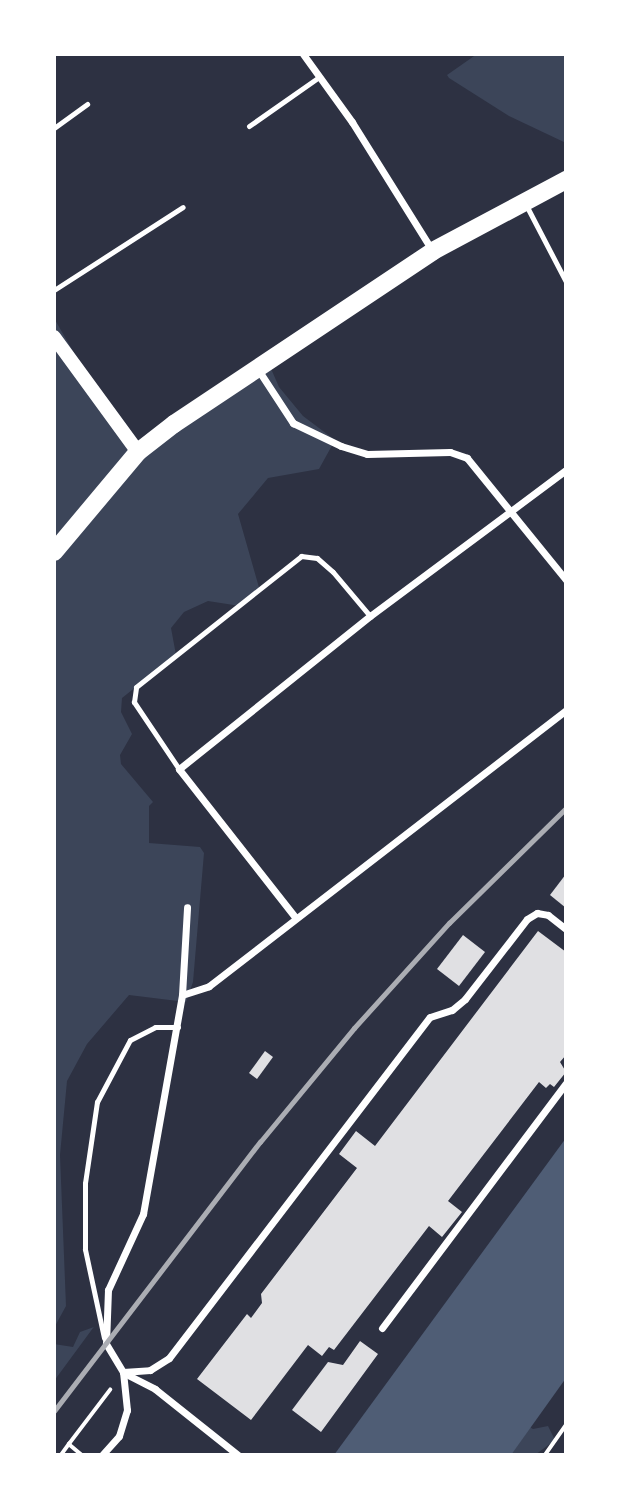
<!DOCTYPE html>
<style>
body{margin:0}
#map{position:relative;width:620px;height:1509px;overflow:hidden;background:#2d3142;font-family:"Alegreya Sans",sans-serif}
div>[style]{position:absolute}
.green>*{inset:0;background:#3c4559}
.water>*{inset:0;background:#4f5d75}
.building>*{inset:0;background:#e0e0e3}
.path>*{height:3.5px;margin:-1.75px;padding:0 1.75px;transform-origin:1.75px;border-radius:1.75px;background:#fff}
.service>*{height:5px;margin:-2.5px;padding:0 2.5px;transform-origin:2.5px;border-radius:2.5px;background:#fff}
.minor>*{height:7px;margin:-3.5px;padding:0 3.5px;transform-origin:3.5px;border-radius:3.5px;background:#fff}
.secondary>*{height:14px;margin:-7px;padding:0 7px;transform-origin:7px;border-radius:7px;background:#fff}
.primary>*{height:18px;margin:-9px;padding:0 9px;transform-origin:9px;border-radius:9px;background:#fff}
.rail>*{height:5px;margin:-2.5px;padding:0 2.5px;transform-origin:2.5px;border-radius:2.5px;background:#abadb3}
span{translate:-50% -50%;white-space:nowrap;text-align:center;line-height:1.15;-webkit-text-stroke:7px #fff;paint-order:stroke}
.frame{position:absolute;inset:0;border:56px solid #fff;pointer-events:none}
</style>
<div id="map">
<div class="green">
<i style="clip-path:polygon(477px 54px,566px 54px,566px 143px,509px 116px,449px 78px,447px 75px)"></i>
<i style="clip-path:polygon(54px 318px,131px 453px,269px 364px,279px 387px,303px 416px,335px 440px,319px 469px,268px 478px,238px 514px,260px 591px,240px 606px,208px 601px,184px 612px,171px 628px,176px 655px,122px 698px,121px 712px,132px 734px,120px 755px,121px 764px,153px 802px,149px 806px,149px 843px,200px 847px,204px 853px,193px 982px,186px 1002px,129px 995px,87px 1044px,67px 1081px,60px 1155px,66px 1306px,54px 1328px)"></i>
<i style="clip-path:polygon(94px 1327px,93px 1328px,54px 1381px,54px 1344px,73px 1347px,80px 1332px)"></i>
<i style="clip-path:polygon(521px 1422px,533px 1429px,548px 1426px,555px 1440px,535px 1455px,498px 1455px)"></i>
</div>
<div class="water">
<i style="clip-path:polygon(566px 1138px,566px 1378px,511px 1455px,334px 1455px)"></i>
</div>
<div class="building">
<i style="clip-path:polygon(566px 874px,566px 908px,550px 895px)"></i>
<i style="clip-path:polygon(538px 931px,566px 952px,566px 1055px,560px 1062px,566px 1072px,554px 1087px,550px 1084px,546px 1088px,539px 1082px,448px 1201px,462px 1212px,442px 1237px,429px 1226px,334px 1350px,329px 1347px,322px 1356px,308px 1345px,251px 1420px,197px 1379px,247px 1314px,251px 1318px,262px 1303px,261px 1294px,357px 1168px,339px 1154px,356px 1131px,375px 1146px)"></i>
<i style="clip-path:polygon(463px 935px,485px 952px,459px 986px,437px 969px)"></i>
<i style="clip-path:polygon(265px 1051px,273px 1057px,257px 1079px,249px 1073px)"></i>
<i style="clip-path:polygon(360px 1341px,378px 1354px,321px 1432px,292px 1410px,328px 1362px,343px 1365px)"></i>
</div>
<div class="path">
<i style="left:69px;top:1444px;width:68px;rotate:-52.8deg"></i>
<i style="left:61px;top:1455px;width:14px;rotate:-54deg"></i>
<i style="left:69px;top:1444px;width:17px;rotate:40deg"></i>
<i style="left:545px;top:1455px;width:37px;rotate:-55deg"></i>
</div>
<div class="service">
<i style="left:249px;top:126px;width:85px;rotate:-35deg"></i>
<i style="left:54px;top:128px;width:41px;rotate:-36deg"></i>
<i style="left:526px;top:205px;width:87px;rotate:62.5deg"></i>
<i style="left:54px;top:290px;width:153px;rotate:-32.8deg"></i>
<i style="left:179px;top:769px;width:81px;rotate:-123.9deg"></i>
<i style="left:134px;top:702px;width:15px;rotate:-82deg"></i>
<i style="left:136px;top:687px;width:211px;rotate:-38.4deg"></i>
<i style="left:301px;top:556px;width:16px;rotate:7deg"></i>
<i style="left:317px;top:558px;width:21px;rotate:41deg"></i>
<i style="left:333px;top:572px;width:57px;rotate:49.9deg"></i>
<i style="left:104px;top:1338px;width:91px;rotate:-102.1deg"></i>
<i style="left:85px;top:1249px;width:66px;rotate:-90deg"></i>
<i style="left:85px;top:1183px;width:82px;rotate:-81.6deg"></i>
<i style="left:97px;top:1102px;width:70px;rotate:-62deg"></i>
<i style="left:130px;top:1040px;width:28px;rotate:-27deg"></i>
<i style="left:155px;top:1027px;width:23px"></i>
</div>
<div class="minor">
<i style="left:303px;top:54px;width:84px;rotate:54.2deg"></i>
<i style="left:352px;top:122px;width:151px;rotate:58deg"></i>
<i style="left:257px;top:368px;width:66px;rotate:56.8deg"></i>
<i style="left:293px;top:423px;width:53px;rotate:25.6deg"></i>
<i style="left:341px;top:446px;width:27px;rotate:17deg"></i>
<i style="left:367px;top:454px;width:83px;rotate:-1.4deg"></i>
<i style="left:450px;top:452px;width:18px;rotate:19deg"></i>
<i style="left:467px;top:458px;width:157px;rotate:50.9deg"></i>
<i style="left:295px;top:917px;width:188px;rotate:-128.1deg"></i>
<i style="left:179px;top:769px;width:245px;rotate:-38.7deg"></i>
<i style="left:370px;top:616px;width:244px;rotate:-36.7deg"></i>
<i style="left:182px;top:995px;width:88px;rotate:-86.7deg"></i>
<i style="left:382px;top:1328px;width:306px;rotate:-53.1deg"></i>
<i style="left:123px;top:1372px;width:27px;rotate:-4deg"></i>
<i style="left:150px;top:1370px;width:22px;rotate:-32deg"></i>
<i style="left:169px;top:1358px;width:429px;rotate:-52.6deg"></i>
<i style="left:430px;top:1017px;width:23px;rotate:-18deg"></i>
<i style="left:452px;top:1010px;width:17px;rotate:-40deg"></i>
<i style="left:465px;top:999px;width:101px;rotate:-52.2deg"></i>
<i style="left:527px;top:919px;width:12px;rotate:-31deg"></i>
<i style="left:537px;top:913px;width:11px;rotate:10deg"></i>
<i style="left:548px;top:915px;width:23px;rotate:38deg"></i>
<i style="left:124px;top:1373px;width:35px;rotate:27deg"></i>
<i style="left:155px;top:1389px;width:106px;rotate:38.5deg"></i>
<i style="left:102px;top:1455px;width:25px;rotate:-48deg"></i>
<i style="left:119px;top:1436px;width:27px;rotate:-73deg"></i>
<i style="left:127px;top:1410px;width:38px;rotate:-96deg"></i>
<i style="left:123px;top:1372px;width:33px;rotate:-121deg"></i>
<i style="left:106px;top:1344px;width:54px;rotate:-87.9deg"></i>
<i style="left:108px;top:1290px;width:84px;rotate:-65.3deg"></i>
<i style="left:143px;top:1214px;width:222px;rotate:-79.9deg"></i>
<i style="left:182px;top:995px;width:28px;rotate:-18deg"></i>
<i style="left:209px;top:986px;width:451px;rotate:-37.7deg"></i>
</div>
<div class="secondary">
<i style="left:54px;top:337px;width:142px;rotate:53.9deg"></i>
</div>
<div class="primary">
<i style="left:54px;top:552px;width:131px;rotate:-50deg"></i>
<i style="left:138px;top:452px;width:46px;rotate:-37.9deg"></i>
<i style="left:174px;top:424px;width:311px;rotate:-33.7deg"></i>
<i style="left:433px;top:251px;width:151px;rotate:-28.1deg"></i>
</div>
<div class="rail">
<i style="left:54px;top:1411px;width:339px;rotate:-52.6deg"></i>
<i style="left:260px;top:1142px;width:148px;rotate:-50.5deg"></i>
<i style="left:354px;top:1028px;width:142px;rotate:-47.9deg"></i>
<i style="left:449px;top:923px;width:164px;rotate:-44.5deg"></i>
</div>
<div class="frame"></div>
</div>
